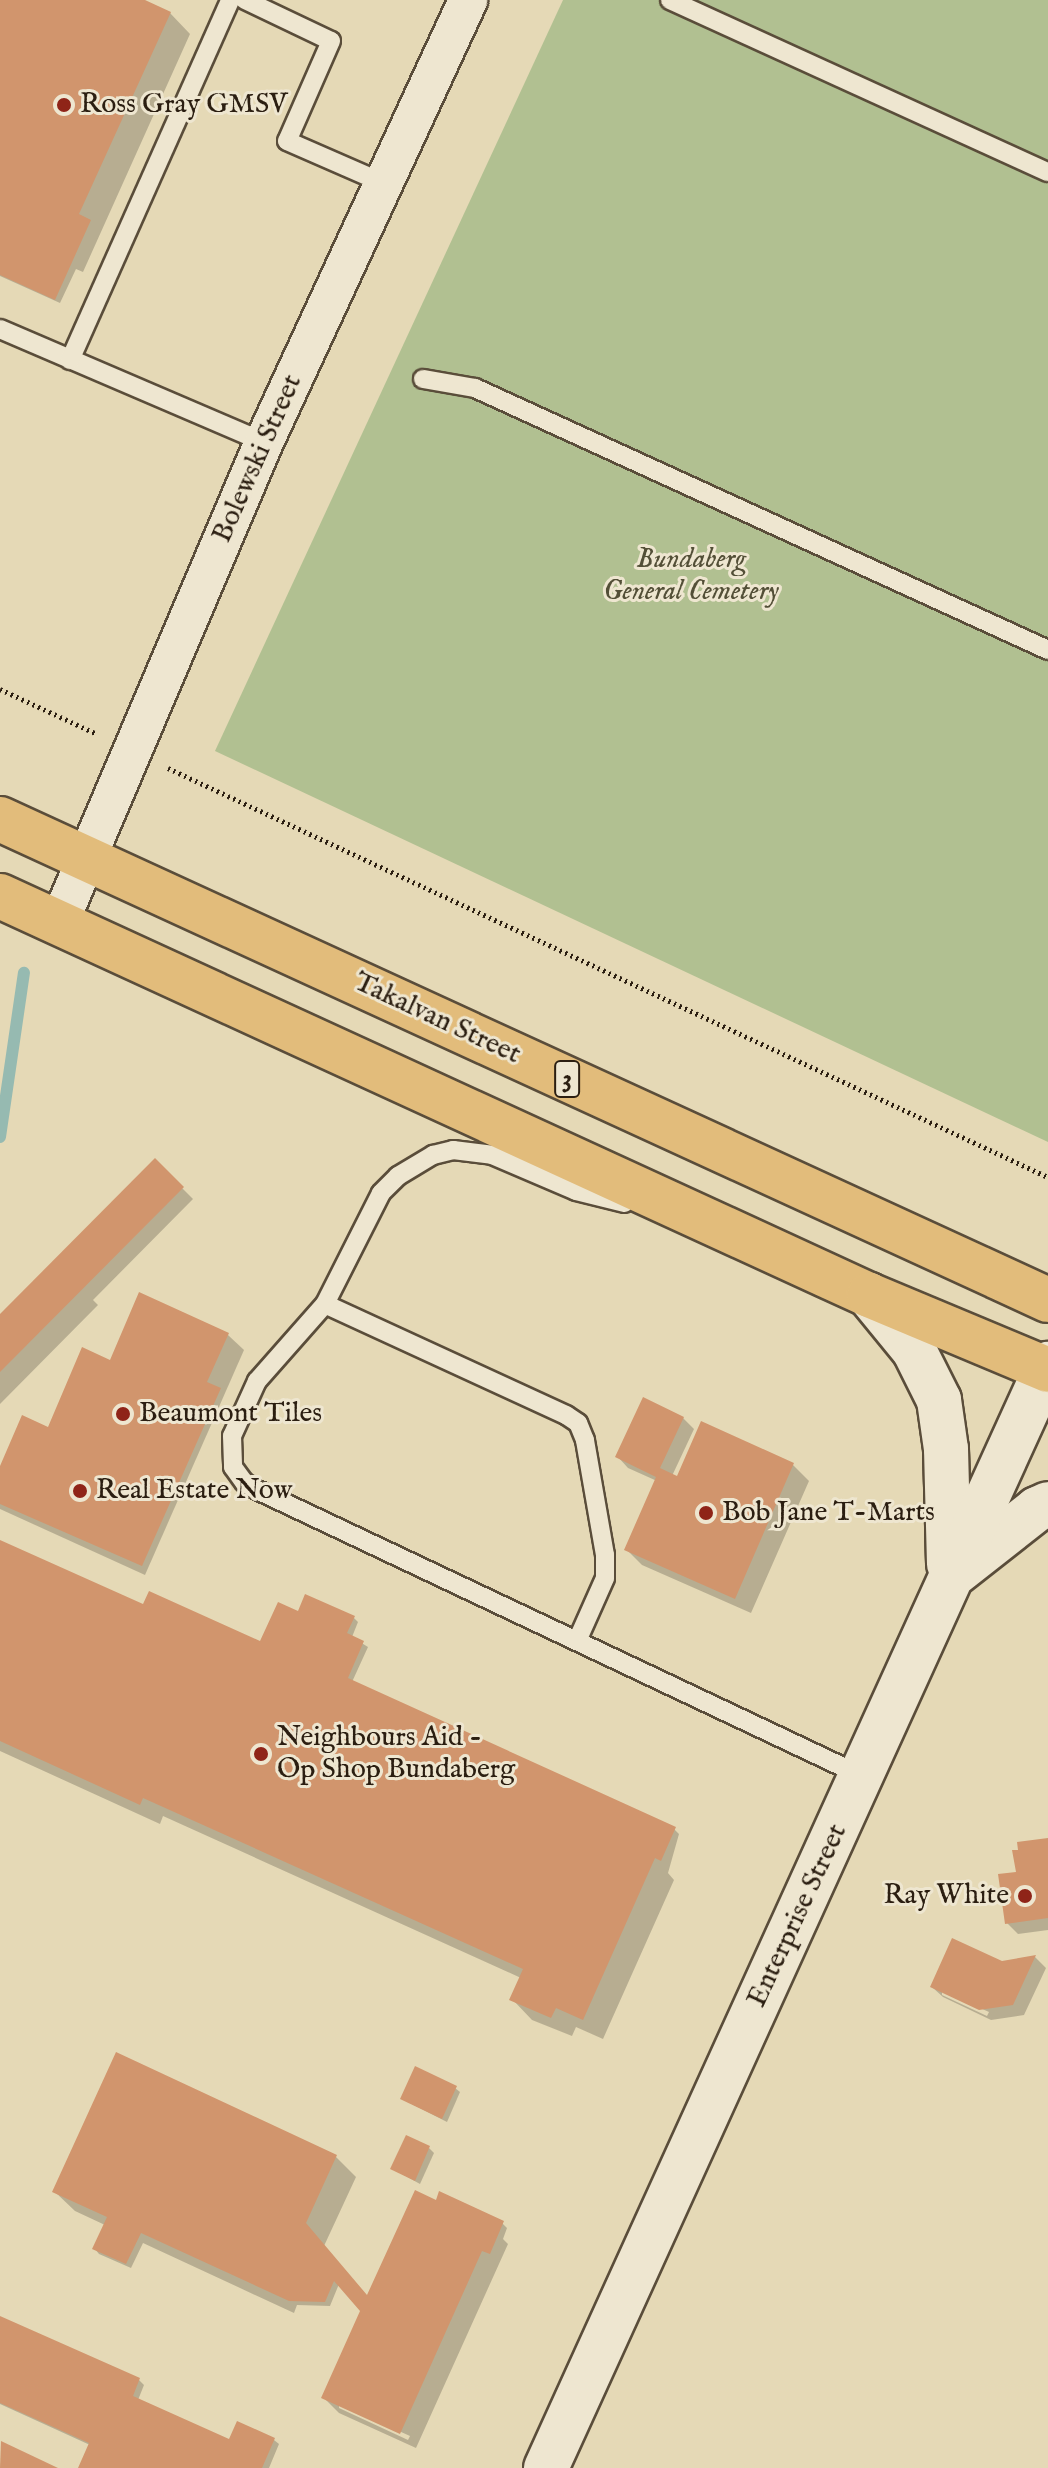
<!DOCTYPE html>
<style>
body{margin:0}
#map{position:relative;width:1048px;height:2468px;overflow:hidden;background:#e5d9b6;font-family:"IM FELL English",serif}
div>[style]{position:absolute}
.green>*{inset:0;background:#b1c091}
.shadow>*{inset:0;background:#0003}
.stream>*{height:12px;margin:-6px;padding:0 6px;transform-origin:6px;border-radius:6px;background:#96bab1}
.building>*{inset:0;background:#d1956d}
.path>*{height:5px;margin-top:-2.5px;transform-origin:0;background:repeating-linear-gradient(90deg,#2b1e11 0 2px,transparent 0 6px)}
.roads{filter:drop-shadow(2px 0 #5a4d3a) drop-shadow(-2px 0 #5a4d3a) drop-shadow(0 2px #5a4d3a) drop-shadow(0 -2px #5a4d3a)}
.lane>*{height:18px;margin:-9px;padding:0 9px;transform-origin:9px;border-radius:9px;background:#eee6d0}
.street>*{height:38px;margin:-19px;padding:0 19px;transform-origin:19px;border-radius:19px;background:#eee6d0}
.secondary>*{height:44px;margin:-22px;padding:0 22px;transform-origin:22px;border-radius:22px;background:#eee6d0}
.highway>*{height:44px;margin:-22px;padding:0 22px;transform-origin:22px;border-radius:22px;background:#e2bc7b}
.dots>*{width:22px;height:22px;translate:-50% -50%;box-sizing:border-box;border:4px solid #eee6d0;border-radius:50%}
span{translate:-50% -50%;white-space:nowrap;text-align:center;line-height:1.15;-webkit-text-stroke:6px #eee6d0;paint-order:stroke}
.shield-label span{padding:2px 6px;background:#eee6d0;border:2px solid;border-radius:6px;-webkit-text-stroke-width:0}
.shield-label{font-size:26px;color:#2b1e11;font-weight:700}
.poi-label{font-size:28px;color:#2b1e11}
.left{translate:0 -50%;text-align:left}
.right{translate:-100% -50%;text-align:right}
.street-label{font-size:28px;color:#2b1e11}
.park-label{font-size:28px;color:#534f37;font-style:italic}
</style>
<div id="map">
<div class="green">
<i style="clip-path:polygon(563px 0,1048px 0,1048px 1142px,215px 751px)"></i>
</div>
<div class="shadow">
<i style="clip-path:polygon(0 0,141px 0,170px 13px,190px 34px,83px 272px,76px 269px,60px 303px,0 276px)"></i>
<i style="clip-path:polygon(155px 1161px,193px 1199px,93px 1300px,98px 1305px,0 1404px,0 1317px)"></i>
<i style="clip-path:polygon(228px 1335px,244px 1350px,145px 1575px,0 1509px,0 1471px,49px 1430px)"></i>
<i style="clip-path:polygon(683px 1418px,694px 1429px,672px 1476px,678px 1479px,702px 1424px,793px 1465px,809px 1481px,751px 1613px,642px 1565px,626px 1549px,657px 1481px,628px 1468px,618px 1457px)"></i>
<i style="clip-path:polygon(0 1542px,151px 1610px,261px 1644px,299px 1613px,353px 1617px,358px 1622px,352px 1637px,368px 1647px,352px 1682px,674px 1829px,679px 1834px,668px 1873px,674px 1880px,603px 2039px,576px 2027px,572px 2036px,532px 2020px,512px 1999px,521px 1978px,163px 1816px,160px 1824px,0 1751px)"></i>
<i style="clip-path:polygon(1048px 1840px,1048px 1930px,1018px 1934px,1007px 1923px,1018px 1874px)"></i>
<i style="clip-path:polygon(evenodd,1035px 1957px,1046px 1968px,1024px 2015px,991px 2020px,943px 1997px,932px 1987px,1001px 1963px,1035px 1957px,942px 1991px,989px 2012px,987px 2016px,942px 1995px,942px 1991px)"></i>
<i style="clip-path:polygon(455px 2088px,460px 2092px,447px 2122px,402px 2099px)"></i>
<i style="clip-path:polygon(429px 2148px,434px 2153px,420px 2184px,393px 2169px)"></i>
<i style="clip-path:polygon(evenodd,336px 2157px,356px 2177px,324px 2246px,368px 2298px,502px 2223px,507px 2228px,503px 2239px,508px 2244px,416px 2448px,339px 2413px,323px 2397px,363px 2310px,339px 2284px,330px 2306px,297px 2305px,294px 2313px,143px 2243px,131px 2268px,99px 2254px,95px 2249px,105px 2225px,75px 2211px,54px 2191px,336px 2157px,339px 2404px,410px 2436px,408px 2440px,339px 2408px,339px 2404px)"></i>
<i style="clip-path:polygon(0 2318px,139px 2380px,144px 2385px,138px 2400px,230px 2441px,274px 2440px,279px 2444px,269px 2468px,80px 2468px,90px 2445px,0 2404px)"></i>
</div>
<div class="stream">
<i style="left:0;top:1137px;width:166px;rotate:-81.7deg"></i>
</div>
<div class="building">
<i style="clip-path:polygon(0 0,145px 0,171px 12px,79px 214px,91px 220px,55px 300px,0 275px)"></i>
<i style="clip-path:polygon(155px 1158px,184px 1187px,0 1372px,0 1314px)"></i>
<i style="clip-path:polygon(139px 1292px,229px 1333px,207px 1382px,221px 1388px,142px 1566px,0 1504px,0 1466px,22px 1415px,48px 1427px,82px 1347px,110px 1360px)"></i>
<i style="clip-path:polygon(643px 1397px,684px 1417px,660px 1468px,677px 1476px,701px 1421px,794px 1463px,735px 1599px,624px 1550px,656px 1477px,615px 1457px)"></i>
<i style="clip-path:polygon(0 1540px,143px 1604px,149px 1591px,260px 1641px,278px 1602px,298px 1611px,305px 1594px,355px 1616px,347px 1633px,364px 1641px,348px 1678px,676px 1827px,661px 1861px,655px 1858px,583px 2020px,556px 2008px,551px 2018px,509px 2000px,523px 1969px,143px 1798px,140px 1805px,0 1741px)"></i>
<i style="clip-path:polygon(1048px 1838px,1048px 1918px,1005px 1924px,998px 1874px,1016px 1872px,1012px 1850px,1018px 1850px,1017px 1842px)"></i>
<i style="clip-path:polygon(952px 1938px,1002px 1961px,1036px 1955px,1013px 2005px,979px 2010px,930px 1987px)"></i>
<i style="clip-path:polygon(116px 2052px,337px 2155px,306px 2223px,367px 2295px,415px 2190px,436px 2200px,439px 2191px,504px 2221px,490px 2254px,482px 2251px,400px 2434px,321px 2398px,360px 2311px,334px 2281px,325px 2302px,289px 2301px,141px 2233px,126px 2264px,92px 2249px,107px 2217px,52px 2192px)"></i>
<i style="clip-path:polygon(415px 2066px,457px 2086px,442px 2119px,400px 2099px)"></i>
<i style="clip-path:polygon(406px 2135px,430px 2146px,415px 2181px,390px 2169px)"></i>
<i style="clip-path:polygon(0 2316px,140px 2378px,133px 2396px,229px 2439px,237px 2421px,275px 2438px,262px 2468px,78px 2468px,89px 2443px,0 2403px)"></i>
<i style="clip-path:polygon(1px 2441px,58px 2468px,0 2468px)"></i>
</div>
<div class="path">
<i style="left:0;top:689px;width:107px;rotate:24.9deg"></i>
<i style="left:168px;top:768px;width:970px;rotate:24.93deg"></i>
</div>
<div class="roads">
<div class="lane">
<i style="left:245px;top:0;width:95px;rotate:25.5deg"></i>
<i style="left:331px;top:41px;width:109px;rotate:113.7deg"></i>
<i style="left:287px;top:141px;width:105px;rotate:23.6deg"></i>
<i style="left:670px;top:0;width:415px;rotate:24.5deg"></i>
<i style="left:0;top:329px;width:287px;rotate:23.2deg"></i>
<i style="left:70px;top:360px;width:394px;rotate:-66deg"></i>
<i style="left:423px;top:379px;width:53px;rotate:9.8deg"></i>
<i style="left:475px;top:388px;width:630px;rotate:24.57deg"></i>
<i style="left:325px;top:1304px;width:124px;rotate:-63.2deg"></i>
<i style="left:381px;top:1193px;width:24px;rotate:-45deg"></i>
<i style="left:398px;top:1176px;width:41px;rotate:-31deg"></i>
<i style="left:433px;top:1155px;width:21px;rotate:-14deg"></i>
<i style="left:453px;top:1150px;width:39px;rotate:7deg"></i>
<i style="left:492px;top:1155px;width:91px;rotate:23.2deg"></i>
<i style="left:576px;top:1191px;width:50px;rotate:13.8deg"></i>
<i style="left:577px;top:1641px;width:69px;rotate:-66deg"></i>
<i style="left:605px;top:1578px;width:23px;rotate:-90deg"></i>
<i style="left:605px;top:1555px;width:117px;rotate:-99.9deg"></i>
<i style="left:585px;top:1440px;width:18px;rotate:-112deg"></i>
<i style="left:578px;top:1423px;width:14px;rotate:-146deg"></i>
<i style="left:566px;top:1415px;width:265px;rotate:-155.3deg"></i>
<i style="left:325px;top:1304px;width:103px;rotate:131.4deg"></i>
<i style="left:257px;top:1381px;width:60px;rotate:114.4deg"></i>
<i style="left:232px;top:1436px;width:31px;rotate:88deg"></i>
<i style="left:233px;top:1467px;width:19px;rotate:54deg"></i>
<i style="left:244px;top:1482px;width:11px;rotate:34deg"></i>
<i style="left:253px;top:1488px;width:674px;rotate:25.31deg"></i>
</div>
<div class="street">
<i style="left:59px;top:923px;width:523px;rotate:-66.92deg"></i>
<i style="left:264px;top:442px;width:487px;rotate:-65.2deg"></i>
</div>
<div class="secondary">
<i style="left:869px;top:1295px;width:71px;rotate:50.7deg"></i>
<i style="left:914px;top:1350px;width:56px;rotate:63.4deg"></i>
<i style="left:939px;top:1400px;width:49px;rotate:81.9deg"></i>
<i style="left:946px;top:1449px;width:115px;rotate:88.5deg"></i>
<i style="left:957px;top:1572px;width:102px;rotate:-38.2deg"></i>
<i style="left:1037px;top:1509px;width:12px;rotate:-24deg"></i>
<i style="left:546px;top:2468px;width:1213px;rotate:-65.55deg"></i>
</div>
<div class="highway">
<i style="left:0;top:819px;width:1153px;rotate:24.65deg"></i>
<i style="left:0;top:896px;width:956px;rotate:24.66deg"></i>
<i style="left:869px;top:1295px;width:194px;rotate:22.7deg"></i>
</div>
</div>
<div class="dots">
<i style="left:64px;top:105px;background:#8f2418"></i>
<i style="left:123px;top:1414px;background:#8f2418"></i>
<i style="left:80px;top:1491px;background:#8f2418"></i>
<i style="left:706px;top:1513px;background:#8f2418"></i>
<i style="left:261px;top:1754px;background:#8f2418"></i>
<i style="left:1025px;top:1896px;background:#8f2418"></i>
</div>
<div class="shield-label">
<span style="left:567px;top:1079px">3</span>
</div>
<div class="poi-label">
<span class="left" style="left:80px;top:105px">Ross Gray GMSV</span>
<span class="left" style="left:139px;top:1414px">Beaumont Tiles</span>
<span class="left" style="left:96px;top:1491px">Real Estate Now</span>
<span class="left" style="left:722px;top:1513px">Bob Jane T-Marts</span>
<span class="left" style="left:277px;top:1754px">Neighbours Aid -<br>Op Shop Bundaberg</span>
<span class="right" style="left:1009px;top:1896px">Ray White</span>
</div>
<div class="street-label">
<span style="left:258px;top:459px;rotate:-66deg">Bolewski Street</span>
<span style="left:437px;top:1019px;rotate:25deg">Takalvan Street</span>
<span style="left:798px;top:1916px;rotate:-65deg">Enterprise Street</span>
</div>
<div class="park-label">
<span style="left:691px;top:576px">Bundaberg<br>General Cemetery</span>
</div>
</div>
